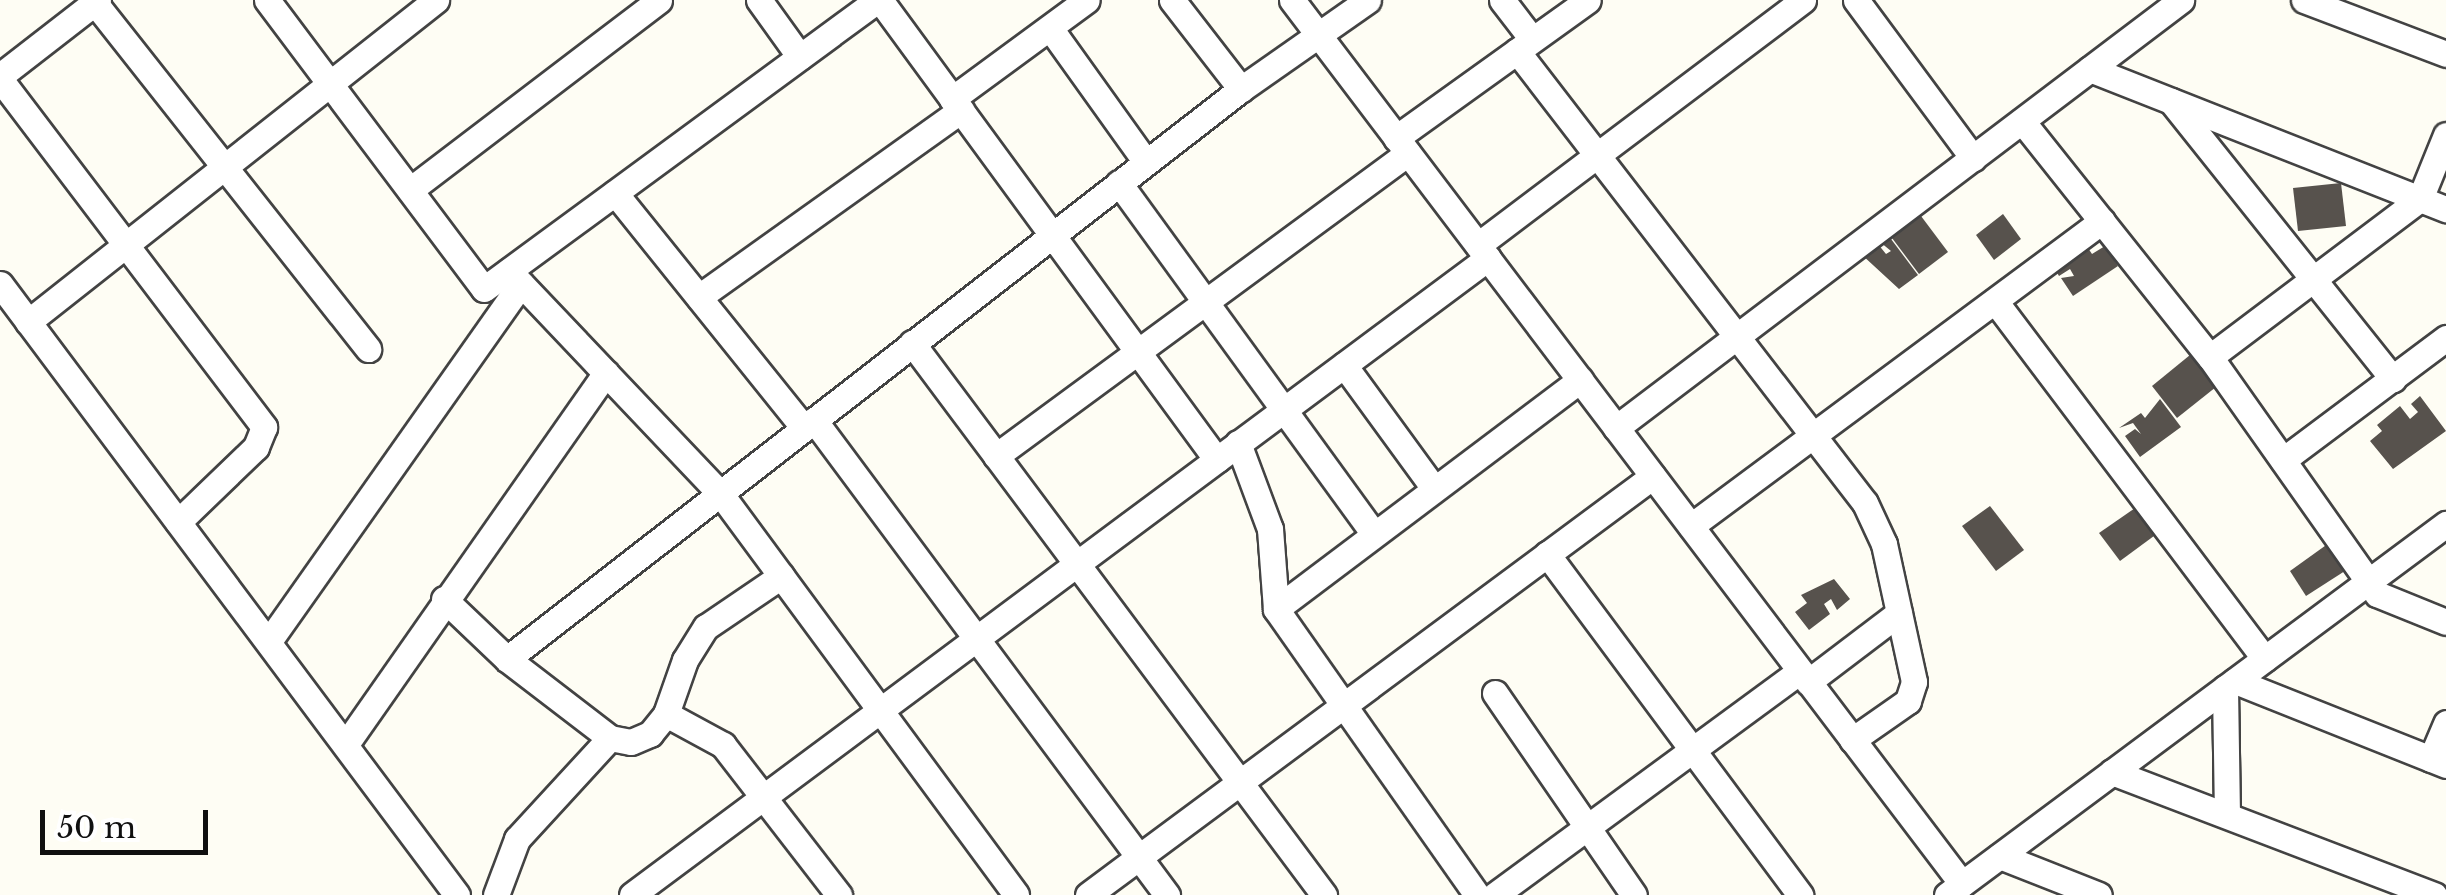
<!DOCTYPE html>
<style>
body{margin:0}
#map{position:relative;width:2446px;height:895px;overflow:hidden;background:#fefdf4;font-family:"Libre Baskerville",serif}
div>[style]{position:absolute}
.building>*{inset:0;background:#57524d}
.roads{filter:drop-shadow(2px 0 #434343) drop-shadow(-2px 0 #434343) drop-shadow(0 2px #434343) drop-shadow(0 -2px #434343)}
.minor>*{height:25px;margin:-12.5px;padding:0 12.5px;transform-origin:12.5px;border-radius:12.5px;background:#fff}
span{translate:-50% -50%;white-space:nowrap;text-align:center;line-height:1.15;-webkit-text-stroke:10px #fff;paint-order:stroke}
.scale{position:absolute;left:40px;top:810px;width:168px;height:45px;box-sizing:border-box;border:5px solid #101010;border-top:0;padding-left:12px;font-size:30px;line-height:35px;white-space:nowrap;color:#101010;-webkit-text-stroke:8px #fff;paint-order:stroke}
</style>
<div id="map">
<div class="building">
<i style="clip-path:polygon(2341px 183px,2346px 226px,2298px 231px,2293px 188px)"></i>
<i style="clip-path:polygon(1918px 212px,1948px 252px,1919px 274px,1889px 234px)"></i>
<i style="clip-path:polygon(2003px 214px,2021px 239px,1994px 260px,1976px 235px)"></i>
<i style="clip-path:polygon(2096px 233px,2101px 240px,2088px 248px,2092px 254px,2105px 246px,2118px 266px,2073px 296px,2061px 278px,2074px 276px,2070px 269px,2059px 276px,2051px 263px)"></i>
<i style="clip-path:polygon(1888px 235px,1918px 275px,1899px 289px,1861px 254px,1873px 238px,1886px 254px,1891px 251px,1880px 242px)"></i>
<i style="clip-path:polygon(2190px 355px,2216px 387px,2177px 418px,2152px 386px)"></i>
<i style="clip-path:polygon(2420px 396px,2446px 431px,2393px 469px,2370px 441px,2382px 431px,2377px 425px,2400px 406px,2410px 419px,2418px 412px,2411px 404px)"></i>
<i style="clip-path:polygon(2160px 399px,2181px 427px,2140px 457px,2125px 436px,2135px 429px,2141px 434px,2133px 423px,2119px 428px,2141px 413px,2145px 418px)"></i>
<i style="clip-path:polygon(1990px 506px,2024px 550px,1996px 571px,1962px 526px)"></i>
<i style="clip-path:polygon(2138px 506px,2158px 533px,2120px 561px,2099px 533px)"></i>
<i style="clip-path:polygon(2329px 543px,2348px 569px,2306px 596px,2290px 571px)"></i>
<i style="clip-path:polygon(1834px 579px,1850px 599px,1837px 610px,1831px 599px,1824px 604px,1830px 614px,1809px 630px,1795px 612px,1807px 603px,1801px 595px)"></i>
</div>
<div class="roads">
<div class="minor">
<i style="left:267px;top:0;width:361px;rotate:53.1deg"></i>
<i style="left:484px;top:289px;width:488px;rotate:-36.3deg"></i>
<i style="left:759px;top:0;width:70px;rotate:54.3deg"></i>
<i style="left:880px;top:0;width:570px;rotate:53.77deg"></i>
<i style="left:1172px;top:0;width:113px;rotate:52.2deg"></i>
<i style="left:1292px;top:0;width:1109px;rotate:52.84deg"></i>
<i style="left:1502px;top:0;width:49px;rotate:52.4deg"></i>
<i style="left:1856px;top:0;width:197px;rotate:53.5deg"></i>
<i style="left:2304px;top:0;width:152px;rotate:20.8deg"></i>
<i style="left:95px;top:3px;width:441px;rotate:51.7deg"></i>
<i style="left:1050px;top:28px;width:165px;rotate:54.4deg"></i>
<i style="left:1517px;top:51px;width:570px;rotate:52.41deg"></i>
<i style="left:1865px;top:503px;width:45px;rotate:65.1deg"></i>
<i style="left:1884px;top:544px;width:141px;rotate:77.7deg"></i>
<i style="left:1914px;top:682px;width:20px;rotate:108deg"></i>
<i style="left:1908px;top:701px;width:68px;rotate:145.1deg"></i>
<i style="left:2090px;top:69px;width:383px;rotate:21.5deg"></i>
<i style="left:0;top:76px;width:124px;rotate:-37.8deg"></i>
<i style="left:0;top:79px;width:437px;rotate:52.8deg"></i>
<i style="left:264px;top:427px;width:22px;rotate:112deg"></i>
<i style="left:256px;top:447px;width:108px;rotate:136.1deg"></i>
<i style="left:952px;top:99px;width:167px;rotate:-36.3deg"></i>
<i style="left:2171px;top:101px;width:356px;rotate:51.4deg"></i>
<i style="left:2022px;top:121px;width:302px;rotate:51.5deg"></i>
<i style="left:2210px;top:357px;width:290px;rotate:54.8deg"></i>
<i style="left:2377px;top:594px;width:74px;rotate:22.1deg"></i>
<i style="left:1396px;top:138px;width:236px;rotate:-35.7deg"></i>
<i style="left:1119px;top:183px;width:432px;rotate:54deg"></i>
<i style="left:410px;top:190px;width:313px;rotate:-37.3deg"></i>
<i style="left:615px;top:193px;width:302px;rotate:51.2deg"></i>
<i style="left:1478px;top:245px;width:407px;rotate:-37deg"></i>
<i style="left:509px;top:271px;width:306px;rotate:46.5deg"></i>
<i style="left:720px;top:493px;width:499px;rotate:53.6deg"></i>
<i style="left:0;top:284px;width:763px;rotate:53.21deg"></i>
<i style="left:699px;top:297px;width:322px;rotate:-35.5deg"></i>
<i style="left:1995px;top:301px;width:448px;rotate:53deg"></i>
<i style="left:28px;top:322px;width:520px;rotate:-38.28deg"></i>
<i style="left:912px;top:343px;width:689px;rotate:53.26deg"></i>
<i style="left:2210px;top:357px;width:263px;rotate:-37deg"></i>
<i style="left:2420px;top:199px;width:69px;rotate:-67.9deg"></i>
<i style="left:1344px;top:365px;width:151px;rotate:53.9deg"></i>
<i style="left:814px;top:420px;width:592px;rotate:53.38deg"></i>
<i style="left:1616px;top:428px;width:709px;rotate:-37.14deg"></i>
<i style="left:1238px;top:443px;width:92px;rotate:69.6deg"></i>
<i style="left:1270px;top:529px;width:80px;rotate:85.7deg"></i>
<i style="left:1276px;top:609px;width:350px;rotate:54.9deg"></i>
<i style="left:996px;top:456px;width:511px;rotate:-36.33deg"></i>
<i style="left:2283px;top:460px;width:204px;rotate:-36.8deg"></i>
<i style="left:1691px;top:526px;width:512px;rotate:-36.58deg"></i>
<i style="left:1547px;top:554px;width:425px;rotate:53.4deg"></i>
<i style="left:444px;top:599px;width:87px;rotate:43.6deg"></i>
<i style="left:507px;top:659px;width:130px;rotate:37.5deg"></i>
<i style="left:610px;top:738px;width:21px;rotate:11deg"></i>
<i style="left:631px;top:742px;width:21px;rotate:-23deg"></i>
<i style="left:650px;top:734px;width:26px;rotate:-51deg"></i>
<i style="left:666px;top:714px;width:57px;rotate:-70.6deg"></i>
<i style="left:685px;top:660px;width:39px;rotate:-58deg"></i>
<i style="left:706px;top:627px;width:91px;rotate:-34.2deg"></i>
<i style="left:1276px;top:609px;width:381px;rotate:-37deg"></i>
<i style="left:269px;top:641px;width:437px;rotate:-54.8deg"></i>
<i style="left:507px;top:659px;width:929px;rotate:-37.83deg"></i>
<i style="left:1241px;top:89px;width:155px;rotate:-35deg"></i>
<i style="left:2235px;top:681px;width:227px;rotate:21.7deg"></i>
<i style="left:1808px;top:682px;width:114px;rotate:-37.2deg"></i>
<i style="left:2225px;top:688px;width:126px;rotate:89.1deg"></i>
<i style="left:1495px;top:693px;width:245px;rotate:55.5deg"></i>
<i style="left:666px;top:714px;width:65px;rotate:28.5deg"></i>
<i style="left:723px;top:745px;width:190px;rotate:52.3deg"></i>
<i style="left:346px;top:744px;width:453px;rotate:-55deg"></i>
<i style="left:2431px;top:759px;width:39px;rotate:-67deg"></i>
<i style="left:2112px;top:772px;width:345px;rotate:20.9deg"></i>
<i style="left:2000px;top:856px;width:106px;rotate:21.5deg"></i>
<i style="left:496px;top:895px;width:60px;rotate:-69.4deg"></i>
<i style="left:517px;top:839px;width:137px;rotate:-47.4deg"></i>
<i style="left:632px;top:895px;width:1067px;rotate:-36.66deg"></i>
<i style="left:1088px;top:895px;width:703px;rotate:-36.56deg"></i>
<i style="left:1495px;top:895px;width:378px;rotate:-36.3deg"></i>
<i style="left:1947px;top:895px;width:622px;rotate:-36.63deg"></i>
</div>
</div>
<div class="scale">50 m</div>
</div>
